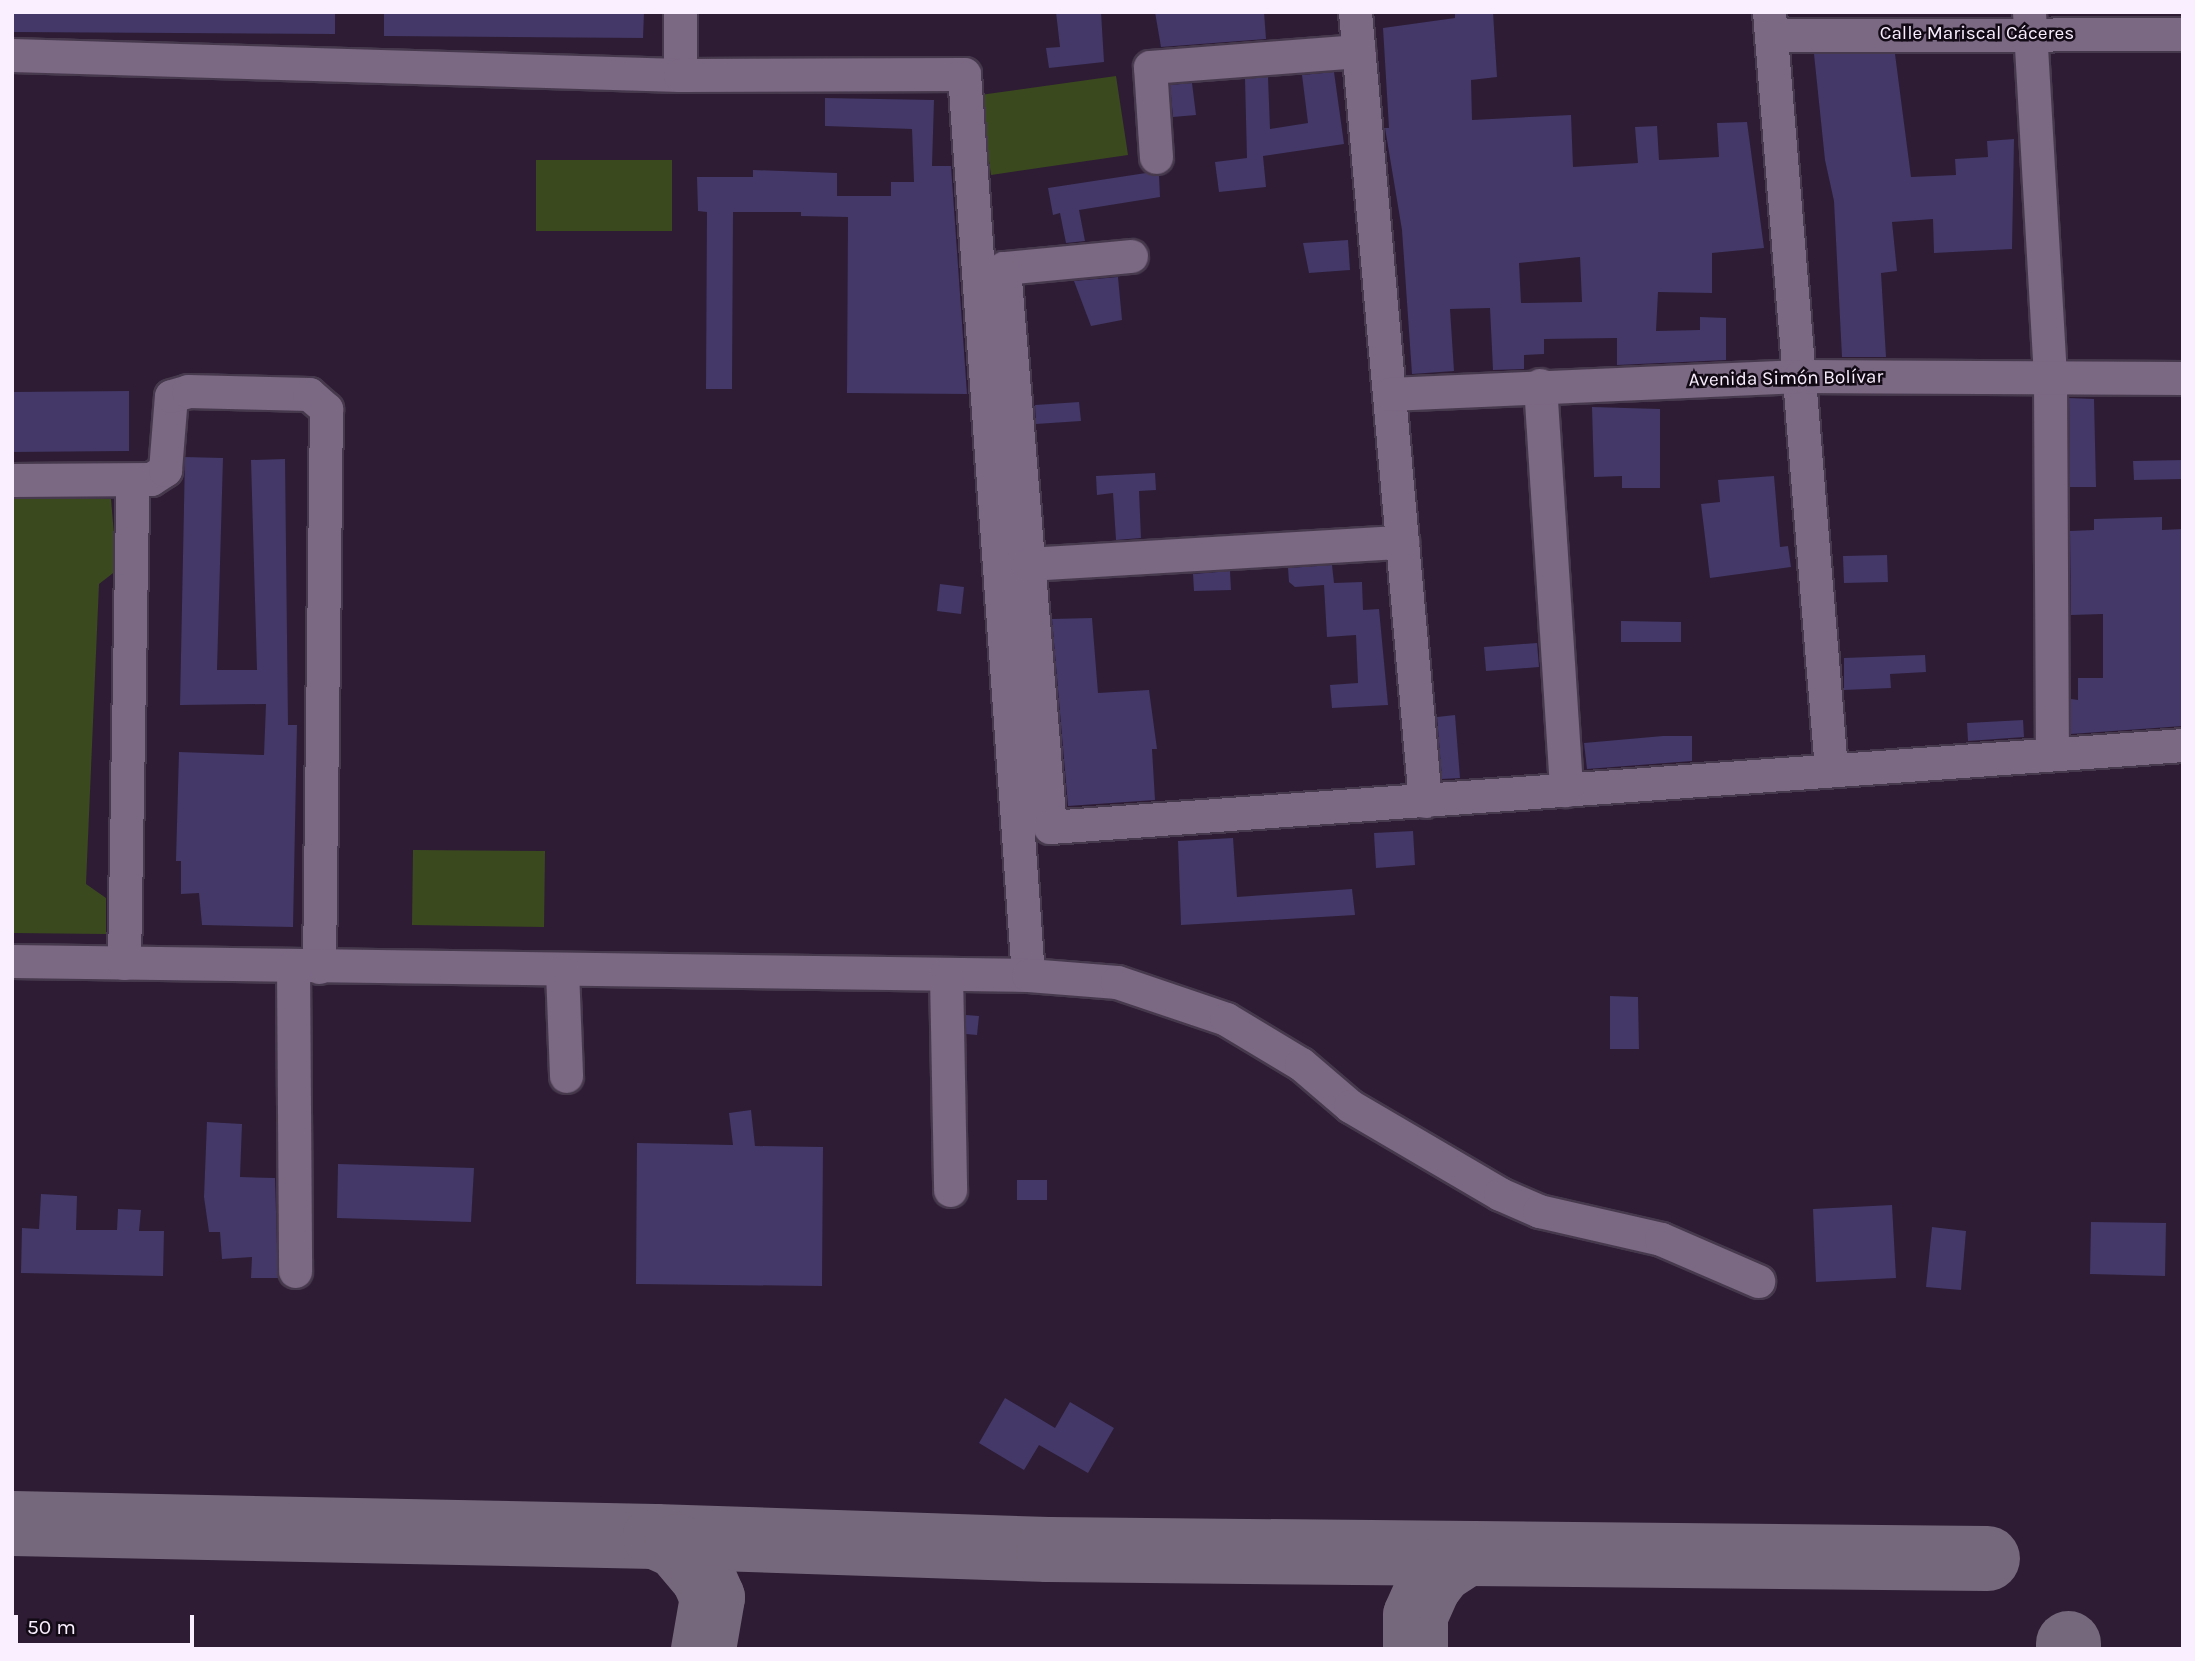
<!DOCTYPE html>
<meta charset="utf-8">
<style>
body{margin:0}
#map{position:relative;width:2195px;height:1661px;overflow:hidden;background:#2d1c34;font-family:Karla,sans-serif}
div>[style]{position:absolute}
.green>*{inset:0;background:#3b491f}
.taxiway>*{height:65px;margin:-32.5px;padding:0 32.5px;transform-origin:32.5px;border-radius:32.5px;background:#76687c}
.building>*{inset:0;background:#433867}
.roads{filter:drop-shadow(2px 0 #47394d) drop-shadow(-2px 0 #47394d) drop-shadow(0 2px #47394d) drop-shadow(0 -2px #47394d)}
.minor>*{height:33px;margin:-16.5px;padding:0 16.5px;transform-origin:16.5px;border-radius:16.5px;background:#7b6883}
span{translate:-50% -50%;white-space:nowrap;text-align:center;line-height:1.15;-webkit-text-stroke:5px #120a14;paint-order:stroke}
.street-label{font-size:19px;color:#faefff}
.frame{position:absolute;inset:0;border:14px solid #faefff;pointer-events:none}
.scale{position:absolute;left:14px;top:1615px;width:180px;height:32px;box-sizing:border-box;border:4px solid #faefff;border-top:0;padding-left:9px;font-size:21px;line-height:24px;white-space:nowrap;color:#faefff;-webkit-text-stroke:5px #120a14;paint-order:stroke}
</style>
<div id="map">
<div class="green">
<i style="clip-path:polygon(1116px 76px,1128px 155px,991px 175px,980px 95px)"></i>
<i style="clip-path:polygon(536px 160px,672px 160px,672px 231px,536px 231px)"></i>
<i style="clip-path:polygon(12px 497px,111px 499px,117px 570px,99px 584px,86px 884px,106px 898px,106px 934px,12px 933px)"></i>
<i style="clip-path:polygon(413px 850px,545px 851px,544px 927px,412px 925px)"></i>
</div>
<div class="taxiway">
<i style="left:12px;top:1523px;width:643px;rotate:1.16deg"></i>
<i style="left:655px;top:1536px;width:393px;rotate:1.9deg"></i>
<i style="left:1048px;top:1549px;width:939px;rotate:0.55deg"></i>
<i style="left:655px;top:1536px;width:24px;rotate:24deg"></i>
<i style="left:677px;top:1546px;width:40px;rotate:50deg"></i>
<i style="left:703px;top:1577px;width:22px;rotate:66deg"></i>
<i style="left:712px;top:1597px;width:53px;rotate:99.8deg"></i>
<i style="left:1415px;top:1649px;width:34px;rotate:-90deg"></i>
<i style="left:1415px;top:1615px;width:32px;rotate:-66deg"></i>
<i style="left:1428px;top:1586px;width:20px;rotate:-53deg"></i>
<i style="left:1440px;top:1570px;width:31px;rotate:-33deg"></i>
<i style="left:2068px;top:1649px;width:6px;rotate:-90deg"></i>
</div>
<div class="building">
<i style="clip-path:polygon(12px 12px,335px 12px,335px 34px,12px 32px)"></i>
<i style="clip-path:polygon(384px 12px,644px 12px,643px 38px,384px 36px)"></i>
<i style="clip-path:polygon(1056px 12px,1101px 12px,1104px 62px,1049px 68px,1046px 48px,1060px 47px)"></i>
<i style="clip-path:polygon(1155px 12px,1264px 12px,1266px 39px,1161px 47px)"></i>
<i style="clip-path:polygon(evenodd,1455px 12px,1493px 12px,1497px 77px,1471px 80px,1472px 120px,1571px 115px,1573px 167px,1638px 163px,1635px 127px,1657px 126px,1659px 160px,1719px 157px,1717px 123px,1747px 122px,1764px 248px,1712px 253px,1712px 293px,1658px 292px,1656px 331px,1700px 330px,1700px 317px,1726px 318px,1726px 360px,1617px 365px,1617px 338px,1544px 339px,1544px 354px,1524px 355px,1524px 369px,1493px 370px,1490px 308px,1450px 309px,1454px 371px,1412px 374px,1402px 230px,1385px 128px,1389px 128px,1383px 28px,1455px 18px,1455px 12px,1580px 257px,1582px 302px,1521px 303px,1519px 263px,1580px 257px)"></i>
<i style="clip-path:polygon(1814px 54px,1895px 54px,1911px 177px,1956px 175px,1955px 159px,1988px 157px,1987px 141px,2014px 139px,2012px 249px,1934px 253px,1933px 219px,1892px 222px,1897px 271px,1881px 273px,1886px 357px,1842px 357px,1834px 201px,1825px 160px)"></i>
<i style="clip-path:polygon(1334px 72px,1344px 144px,1263px 156px,1266px 187px,1219px 192px,1215px 162px,1247px 158px,1245px 79px,1268px 77px,1270px 129px,1308px 123px,1302px 75px)"></i>
<i style="clip-path:polygon(1192px 83px,1196px 115px,1173px 117px,1170px 85px)"></i>
<i style="clip-path:polygon(825px 98px,934px 100px,932px 166px,951px 166px,967px 394px,847px 393px,848px 217px,801px 216px,801px 212px,733px 212px,732px 389px,706px 389px,707px 212px,698px 211px,697px 177px,753px 177px,753px 170px,837px 173px,837px 196px,891px 196px,891px 182px,914px 182px,912px 129px,825px 126px)"></i>
<i style="clip-path:polygon(1146px 173px,1159px 176px,1160px 197px,1079px 210px,1085px 241px,1066px 243px,1060px 213px,1053px 215px,1048px 188px)"></i>
<i style="clip-path:polygon(1348px 240px,1350px 270px,1309px 273px,1303px 243px)"></i>
<i style="clip-path:polygon(1118px 277px,1122px 320px,1091px 326px,1074px 281px)"></i>
<i style="clip-path:polygon(129px 391px,129px 451px,12px 452px,12px 392px)"></i>
<i style="clip-path:polygon(2069px 398px,2094px 399px,2096px 487px,2070px 487px)"></i>
<i style="clip-path:polygon(1079px 402px,1081px 421px,1036px 424px,1035px 405px)"></i>
<i style="clip-path:polygon(1592px 407px,1660px 409px,1660px 488px,1622px 488px,1622px 476px,1594px 477px)"></i>
<i style="clip-path:polygon(185px 457px,223px 458px,217px 670px,257px 670px,251px 460px,285px 459px,288px 725px,297px 725px,293px 927px,202px 925px,199px 893px,181px 894px,181px 861px,176px 861px,179px 752px,264px 755px,266px 704px,180px 705px)"></i>
<i style="clip-path:polygon(2183px 460px,2183px 479px,2134px 480px,2133px 461px)"></i>
<i style="clip-path:polygon(1155px 473px,1156px 490px,1139px 491px,1141px 538px,1116px 540px,1113px 493px,1097px 495px,1096px 476px)"></i>
<i style="clip-path:polygon(1774px 476px,1780px 547px,1788px 546px,1791px 567px,1710px 578px,1701px 504px,1720px 502px,1718px 480px)"></i>
<i style="clip-path:polygon(2162px 517px,2162px 530px,2183px 529px,2183px 726px,2071px 734px,2071px 699px,2078px 700px,2078px 678px,2103px 678px,2103px 614px,2071px 615px,2070px 531px,2094px 530px,2094px 519px)"></i>
<i style="clip-path:polygon(1887px 555px,1888px 582px,1844px 583px,1843px 556px)"></i>
<i style="clip-path:polygon(1332px 565px,1334px 583px,1362px 582px,1363px 610px,1379px 609px,1388px 705px,1332px 708px,1330px 685px,1358px 683px,1356px 635px,1327px 637px,1324px 585px,1295px 587px,1289px 582px,1288px 568px)"></i>
<i style="clip-path:polygon(1230px 571px,1231px 590px,1194px 591px,1193px 574px)"></i>
<i style="clip-path:polygon(940px 584px,964px 587px,961px 614px,937px 611px)"></i>
<i style="clip-path:polygon(1092px 618px,1098px 693px,1149px 690px,1157px 749px,1152px 749px,1155px 800px,1068px 806px,1052px 619px)"></i>
<i style="clip-path:polygon(1621px 621px,1681px 622px,1681px 642px,1621px 642px)"></i>
<i style="clip-path:polygon(1537px 643px,1539px 667px,1486px 671px,1484px 647px)"></i>
<i style="clip-path:polygon(1925px 655px,1926px 672px,1890px 674px,1891px 688px,1844px 690px,1844px 658px)"></i>
<i style="clip-path:polygon(1455px 715px,1460px 778px,1442px 779px,1437px 717px)"></i>
<i style="clip-path:polygon(2023px 720px,2024px 737px,1968px 741px,1967px 723px)"></i>
<i style="clip-path:polygon(1663px 736px,1692px 736px,1692px 761px,1587px 769px,1584px 743px)"></i>
<i style="clip-path:polygon(1413px 831px,1415px 865px,1376px 868px,1374px 833px)"></i>
<i style="clip-path:polygon(1233px 838px,1237px 897px,1352px 889px,1355px 915px,1181px 925px,1178px 841px)"></i>
<i style="clip-path:polygon(1610px 996px,1638px 997px,1639px 1049px,1610px 1049px)"></i>
<i style="clip-path:polygon(966px 1015px,979px 1016px,977px 1035px,966px 1034px)"></i>
<i style="clip-path:polygon(751px 1110px,755px 1146px,823px 1147px,822px 1286px,636px 1284px,637px 1143px,733px 1145px,729px 1113px)"></i>
<i style="clip-path:polygon(207px 1122px,242px 1124px,240px 1177px,275px 1178px,278px 1278px,251px 1278px,252px 1257px,222px 1259px,220px 1232px,209px 1232px,204px 1197px)"></i>
<i style="clip-path:polygon(338px 1164px,474px 1168px,471px 1222px,337px 1218px)"></i>
<i style="clip-path:polygon(1017px 1180px,1047px 1180px,1047px 1200px,1017px 1200px)"></i>
<i style="clip-path:polygon(41px 1194px,77px 1196px,76px 1230px,117px 1230px,118px 1209px,141px 1210px,139px 1231px,164px 1231px,163px 1276px,21px 1273px,22px 1228px,39px 1229px)"></i>
<i style="clip-path:polygon(1892px 1205px,1896px 1278px,1816px 1282px,1813px 1209px)"></i>
<i style="clip-path:polygon(2091px 1222px,2166px 1223px,2165px 1276px,2090px 1274px)"></i>
<i style="clip-path:polygon(1932px 1227px,1966px 1231px,1961px 1290px,1926px 1287px)"></i>
<i style="clip-path:polygon(1005px 1398px,1055px 1428px,1070px 1402px,1114px 1428px,1088px 1473px,1039px 1445px,1024px 1470px,979px 1443px)"></i>
</div>
<div class="roads">
<div class="minor">
<i style="left:680px;top:12px;width:63px;rotate:90deg"></i>
<i style="left:1355px;top:12px;width:792px;rotate:84.93deg"></i>
<i style="left:1769px;top:12px;width:760px;rotate:85.32deg"></i>
<i style="left:2029px;top:12px;width:368px;rotate:86.7deg"></i>
<i style="left:2050px;top:379px;width:375px;rotate:89.7deg"></i>
<i style="left:1771px;top:35px;width:412px;rotate:-0.1deg"></i>
<i style="left:12px;top:55px;width:668px;rotate:1.71deg"></i>
<i style="left:680px;top:75px;width:284px;rotate:-0.2deg"></i>
<i style="left:964px;top:74px;width:903px;rotate:85.94deg"></i>
<i style="left:1156px;top:157px;width:90px;rotate:-93.8deg"></i>
<i style="left:1150px;top:67px;width:209px;rotate:-4.4deg"></i>
<i style="left:1131px;top:256px;width:128px;rotate:174.6deg"></i>
<i style="left:1004px;top:268px;width:561px;rotate:85.3deg"></i>
<i style="left:1050px;top:827px;width:1136px;rotate:-4.14deg"></i>
<i style="left:1540px;top:385px;width:406px;rotate:86.3deg"></i>
<i style="left:1389px;top:394px;width:412px;rotate:-2.5deg"></i>
<i style="left:1801px;top:376px;width:382px;rotate:0.3deg"></i>
<i style="left:12px;top:480px;width:139px;rotate:-0.4deg"></i>
<i style="left:151px;top:479px;width:17px;rotate:-33deg"></i>
<i style="left:165px;top:470px;width:74px;rotate:-85.4deg"></i>
<i style="left:171px;top:396px;width:18px;rotate:-16deg"></i>
<i style="left:188px;top:391px;width:121px;rotate:1.4deg"></i>
<i style="left:309px;top:394px;width:23px;rotate:41deg"></i>
<i style="left:326px;top:409px;width:558px;rotate:90.72deg"></i>
<i style="left:1027px;top:564px;width:376px;rotate:-3.4deg"></i>
<i style="left:12px;top:961px;width:1016px;rotate:0.79deg"></i>
<i style="left:1028px;top:975px;width:89px;rotate:4.5deg"></i>
<i style="left:1117px;top:982px;width:115px;rotate:18.7deg"></i>
<i style="left:1226px;top:1019px;width:87px;rotate:31deg"></i>
<i style="left:1301px;top:1064px;width:65px;rotate:40.6deg"></i>
<i style="left:1350px;top:1106px;width:174px;rotate:30.4deg"></i>
<i style="left:1500px;top:1194px;width:43px;rotate:23.6deg"></i>
<i style="left:1539px;top:1211px;width:125px;rotate:12.9deg"></i>
<i style="left:1661px;top:1239px;width:106px;rotate:23.4deg"></i>
<i style="left:124px;top:963px;width:481px;rotate:-89deg"></i>
<i style="left:293px;top:966px;width:305px;rotate:89.6deg"></i>
<i style="left:562px;top:970px;width:106px;rotate:87.8deg"></i>
<i style="left:946px;top:974px;width:216px;rotate:88.9deg"></i>
</div>
</div>
<div class="street-label">
<span style="left:1977px;top:34px">Calle Mariscal Cáceres</span>
<span style="left:1786px;top:379px;rotate:-1deg">Avenida Simón Bolívar</span>
</div>
<div class="frame"></div>
<div class="scale">50 m</div>
</div>
